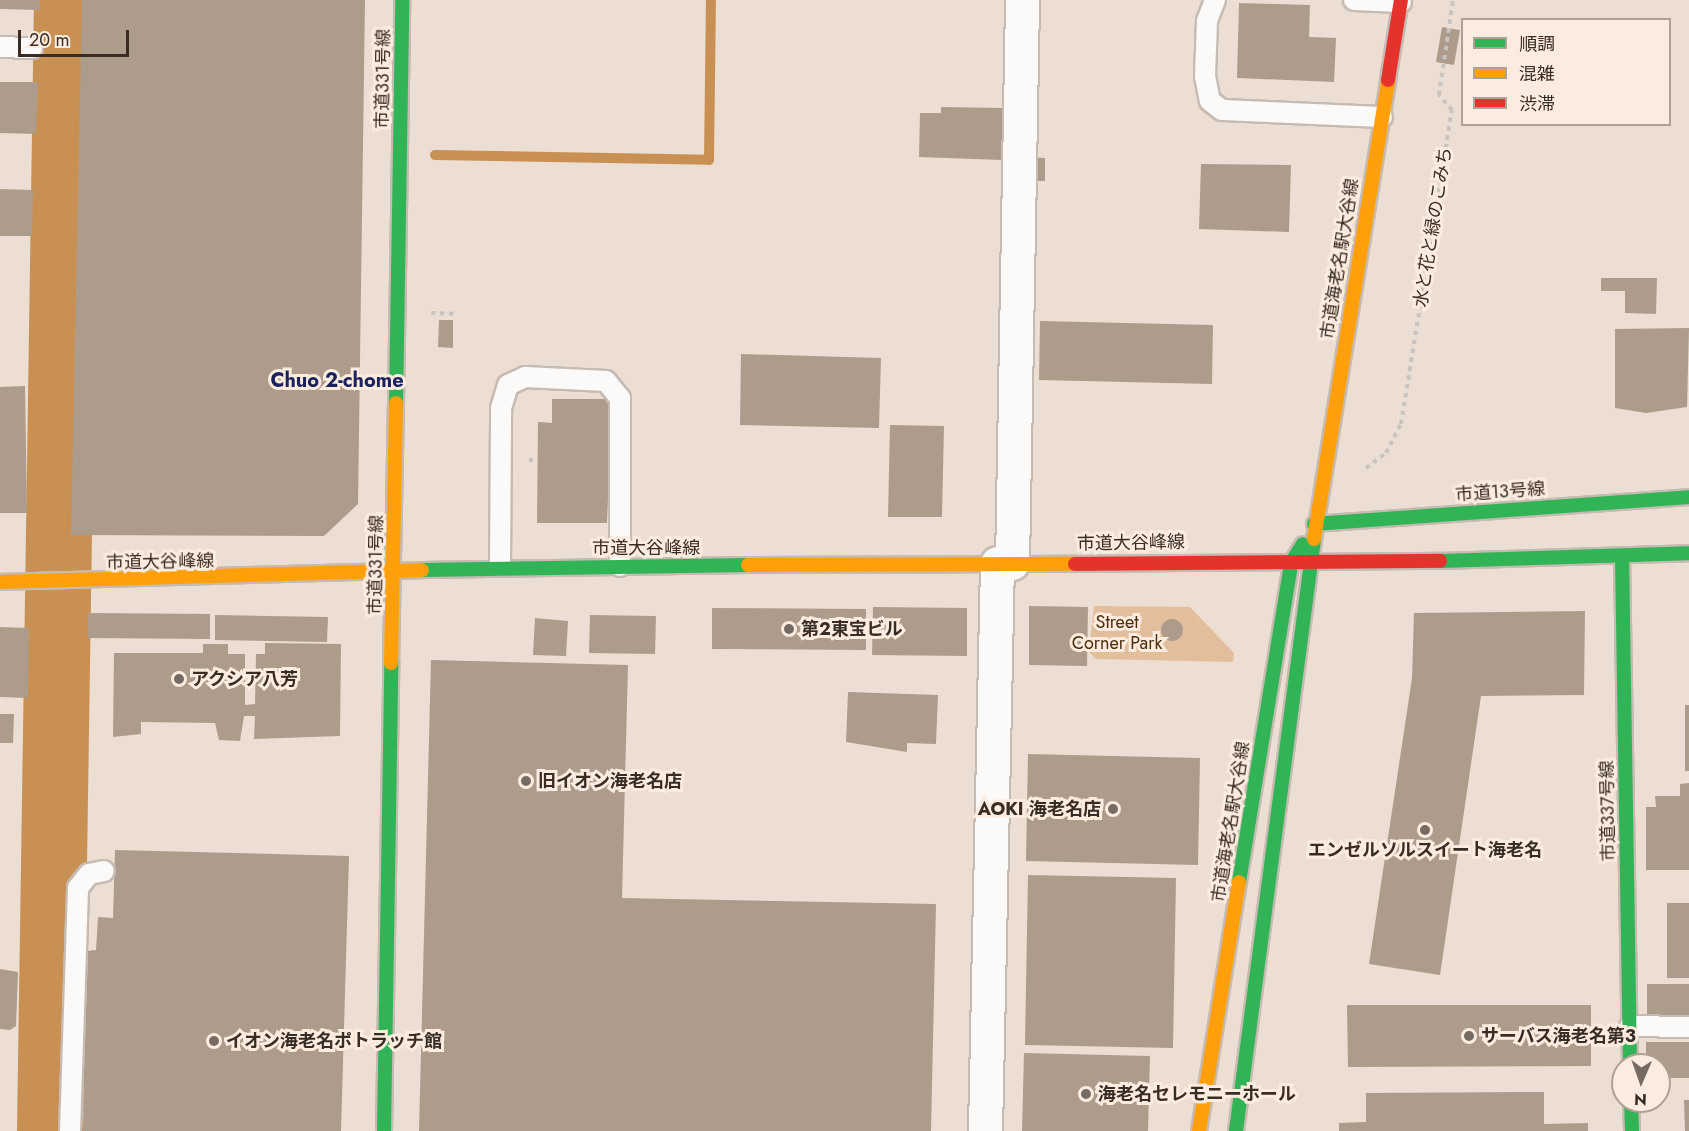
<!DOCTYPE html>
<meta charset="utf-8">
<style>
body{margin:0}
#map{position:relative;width:1689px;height:1131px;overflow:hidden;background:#ecded2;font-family:Jost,"Noto Sans JP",sans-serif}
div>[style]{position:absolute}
.green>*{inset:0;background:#e3be9d}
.stream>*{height:10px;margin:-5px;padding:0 5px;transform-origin:5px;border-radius:5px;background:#c89153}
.river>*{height:66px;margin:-33px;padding:0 33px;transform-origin:33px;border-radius:33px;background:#c89153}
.building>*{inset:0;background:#ad9c8b}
.round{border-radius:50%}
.path>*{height:4px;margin-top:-2px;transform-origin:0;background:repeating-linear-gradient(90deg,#c8c4c0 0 4.5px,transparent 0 9px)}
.roads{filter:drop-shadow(2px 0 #c6bbb2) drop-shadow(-2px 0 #c6bbb2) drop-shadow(0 2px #c6bbb2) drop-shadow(0 -2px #c6bbb2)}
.lane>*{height:20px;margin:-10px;padding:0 10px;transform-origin:10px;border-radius:10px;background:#fcfaf8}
.street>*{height:33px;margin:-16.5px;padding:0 16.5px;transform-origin:16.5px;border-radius:16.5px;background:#fcfaf8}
.fast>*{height:14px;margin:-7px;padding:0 7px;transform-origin:7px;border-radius:7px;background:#30b455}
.slow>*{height:14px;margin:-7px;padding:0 7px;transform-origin:7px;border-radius:7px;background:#ff9f0a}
.jam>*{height:14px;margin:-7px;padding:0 7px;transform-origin:7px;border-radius:7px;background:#e5322d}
.dots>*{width:16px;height:16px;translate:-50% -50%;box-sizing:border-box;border:3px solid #fcecdf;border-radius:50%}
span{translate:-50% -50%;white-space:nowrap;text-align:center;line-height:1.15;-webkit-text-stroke:6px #fcecdf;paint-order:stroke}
.street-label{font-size:18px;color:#372d25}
.park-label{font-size:18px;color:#4a2c0b}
.poi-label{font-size:18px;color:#372d25;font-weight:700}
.left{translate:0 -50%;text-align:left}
.right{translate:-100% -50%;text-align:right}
.neighbourhood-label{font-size:20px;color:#1c235c;font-weight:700}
.legend{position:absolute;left:1461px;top:18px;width:210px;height:108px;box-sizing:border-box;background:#fcecdf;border:2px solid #ada095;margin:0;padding:8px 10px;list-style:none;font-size:18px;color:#372d25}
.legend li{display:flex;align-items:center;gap:12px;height:30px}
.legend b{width:30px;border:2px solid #ada095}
.north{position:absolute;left:1611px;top:1053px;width:60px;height:60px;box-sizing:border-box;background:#fcecdf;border:2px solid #ada095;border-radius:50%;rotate:182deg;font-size:16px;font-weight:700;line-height:24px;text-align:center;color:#372d25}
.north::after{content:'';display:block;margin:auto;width:21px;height:27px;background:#766b62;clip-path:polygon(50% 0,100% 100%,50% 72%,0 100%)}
.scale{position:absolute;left:18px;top:30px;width:111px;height:27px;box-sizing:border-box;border:3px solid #372d25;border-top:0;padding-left:8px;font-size:18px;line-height:21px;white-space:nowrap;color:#372d25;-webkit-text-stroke:4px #fcecdf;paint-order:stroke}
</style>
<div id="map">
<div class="green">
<i style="clip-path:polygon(1094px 606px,1190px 607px,1234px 653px,1233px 662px,1096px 659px,1089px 652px)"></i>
</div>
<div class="stream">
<i style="left:435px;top:155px;width:274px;rotate:1deg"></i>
<i style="left:709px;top:160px;width:160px;rotate:-89.3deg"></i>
</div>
<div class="river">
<i style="left:50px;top:1131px;width:1131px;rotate:-89.14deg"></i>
</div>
<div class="building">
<i style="clip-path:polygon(0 0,40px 0,40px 10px,0 9px)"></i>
<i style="clip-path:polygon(82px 0,365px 0,358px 504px,324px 536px,71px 535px)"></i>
<i style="clip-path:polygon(1239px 3px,1310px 5px,1309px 37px,1336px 38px,1334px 82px,1237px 78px)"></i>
<i style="clip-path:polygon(1442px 27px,1460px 30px,1454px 65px,1436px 62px)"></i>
<i style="clip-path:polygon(0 82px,38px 82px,36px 134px,0 133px)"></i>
<i style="clip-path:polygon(941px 107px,1004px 108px,1002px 160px,919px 157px,920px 113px,941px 113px)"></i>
<i style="clip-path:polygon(1028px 157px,1045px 158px,1045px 181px,1027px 181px)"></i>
<i style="clip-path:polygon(1201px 164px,1291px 165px,1289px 232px,1199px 229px)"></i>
<i style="clip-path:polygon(0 189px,33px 190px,32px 236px,0 236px)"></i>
<i style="clip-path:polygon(1601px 278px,1657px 278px,1656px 314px,1625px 313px,1625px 291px,1601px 291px)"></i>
<i style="clip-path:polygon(439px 320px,453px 320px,453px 348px,438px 347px)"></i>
<i style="clip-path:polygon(1040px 321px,1213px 325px,1212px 384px,1039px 380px)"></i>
<i style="clip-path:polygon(1689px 328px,1687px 407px,1646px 413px,1615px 408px,1615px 329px)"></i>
<i style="clip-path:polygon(741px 354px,881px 358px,879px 428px,740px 425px)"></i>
<i style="clip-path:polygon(25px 386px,27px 513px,0 513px,0 387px)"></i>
<i style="clip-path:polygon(552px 399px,612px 399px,614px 498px,608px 498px,607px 523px,537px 523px,538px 422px,552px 423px)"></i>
<i style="clip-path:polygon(890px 425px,944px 426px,942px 517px,888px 517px)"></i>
<i style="clip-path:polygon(1029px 606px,1088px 607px,1087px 666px,1029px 665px)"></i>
<i style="clip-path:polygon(873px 607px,967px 608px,967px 656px,872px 655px)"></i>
<i style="clip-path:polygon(712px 608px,866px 609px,866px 650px,712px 649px)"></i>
<i style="clip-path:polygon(1585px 611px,1584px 695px,1481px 696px,1440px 975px,1369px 964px,1412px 678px,1414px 613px)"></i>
<i style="clip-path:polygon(88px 613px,210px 614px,210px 639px,88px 638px)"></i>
<i style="clip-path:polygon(215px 615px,328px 617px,327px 642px,215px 640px)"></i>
<i style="clip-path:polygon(590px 615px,656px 616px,655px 654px,589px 653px)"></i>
<i style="clip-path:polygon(535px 618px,568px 621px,566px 656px,533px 655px)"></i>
<i class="round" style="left:1161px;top:619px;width:22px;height:22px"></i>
<i style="clip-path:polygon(0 627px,29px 628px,28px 698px,0 697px)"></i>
<i style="clip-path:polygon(265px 643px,341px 644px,340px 736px,254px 739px,255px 716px,244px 716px,240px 741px,219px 740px,215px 723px,141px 722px,141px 734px,113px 737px,114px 653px,203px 653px,203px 644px,228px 644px,228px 654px,245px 654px,245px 705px,255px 704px,256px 654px,265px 654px)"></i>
<i style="clip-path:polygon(431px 660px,628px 665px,622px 898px,936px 904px,931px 1131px,419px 1131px)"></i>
<i style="clip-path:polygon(848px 692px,938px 695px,936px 744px,907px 743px,907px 752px,846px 742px)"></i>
<i style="clip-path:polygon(1685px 705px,1689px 705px,1689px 771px,1685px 771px)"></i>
<i style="clip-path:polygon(0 714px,14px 714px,13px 743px,0 743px)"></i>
<i style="clip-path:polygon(1028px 754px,1200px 758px,1198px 865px,1026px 861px)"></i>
<i style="clip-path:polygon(1689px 783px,1689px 870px,1646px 870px,1646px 807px,1656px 807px,1655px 796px,1680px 796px,1680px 784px)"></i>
<i style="clip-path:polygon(115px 850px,349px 856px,341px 1131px,83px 1131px,86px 951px,96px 950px,98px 917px,113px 918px)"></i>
<i style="clip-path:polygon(1028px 875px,1176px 878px,1173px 1048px,1025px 1045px)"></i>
<i style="clip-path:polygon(1667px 903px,1689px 903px,1689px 978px,1667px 978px)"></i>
<i style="clip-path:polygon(0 969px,18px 972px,16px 1026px,10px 1030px,0 1029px)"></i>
<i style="clip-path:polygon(1647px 984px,1689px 984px,1689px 1016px,1647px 1016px)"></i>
<i style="clip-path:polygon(1347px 1005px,1591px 1005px,1591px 1066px,1348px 1067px)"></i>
<i style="clip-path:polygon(1646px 1042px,1689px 1042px,1689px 1078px,1659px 1078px,1659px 1065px,1646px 1065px)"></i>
<i style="clip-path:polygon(1024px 1053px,1150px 1056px,1148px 1131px,1022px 1131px)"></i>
<i style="clip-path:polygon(1544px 1092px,1544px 1124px,1588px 1123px,1588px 1131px,1339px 1131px,1339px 1123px,1366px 1122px,1366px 1093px)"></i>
<i style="clip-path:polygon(1684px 1100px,1689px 1100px,1689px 1131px,1685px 1131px)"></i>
</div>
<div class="path">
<i style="left:431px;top:313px;width:24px;rotate:2deg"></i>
<i style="left:529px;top:460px;width:8px"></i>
<i style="left:1366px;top:468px;width:25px;rotate:-37deg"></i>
<i style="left:1386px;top:453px;width:33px;rotate:-63deg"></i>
<i style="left:1401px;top:424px;width:318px;rotate:-80.8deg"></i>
<i style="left:1452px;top:110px;width:20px;rotate:-131deg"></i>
<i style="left:1439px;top:95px;width:96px;rotate:-81.6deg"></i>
</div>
<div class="roads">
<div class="lane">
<i style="left:1215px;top:0;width:22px;rotate:111deg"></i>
<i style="left:1207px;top:21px;width:55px;rotate:92.1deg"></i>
<i style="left:1205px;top:76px;width:25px;rotate:79deg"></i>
<i style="left:1210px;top:101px;width:15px;rotate:37deg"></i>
<i style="left:1222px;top:110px;width:160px;rotate:2.5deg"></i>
<i style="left:1354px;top:0;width:47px;rotate:2.4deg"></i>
<i style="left:0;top:47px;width:32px;rotate:2deg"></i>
<i style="left:500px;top:566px;width:158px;rotate:-89.6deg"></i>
<i style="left:501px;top:408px;width:24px;rotate:-73deg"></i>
<i style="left:508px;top:385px;width:19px;rotate:-25deg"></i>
<i style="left:525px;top:377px;width:81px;rotate:2.8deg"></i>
<i style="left:606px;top:381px;width:22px;rotate:51deg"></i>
<i style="left:620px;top:398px;width:168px;rotate:90deg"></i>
<i style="left:1630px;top:1026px;width:59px;rotate:1deg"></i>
<i style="left:70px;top:1131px;width:243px;rotate:-88.1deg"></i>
<i style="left:78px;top:888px;width:18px;rotate:-52deg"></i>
<i style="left:89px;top:874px;width:15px;rotate:-11deg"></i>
</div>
<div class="street">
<i style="left:1012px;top:563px;width:563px;rotate:-88.98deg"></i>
<i style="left:985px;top:1131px;width:568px;rotate:-88.79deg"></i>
</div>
<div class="fast">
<i style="left:396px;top:403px;width:403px;rotate:-89.1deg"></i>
<i style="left:1314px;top:524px;width:376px;rotate:-4.1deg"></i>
<i style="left:1622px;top:556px;width:509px;rotate:89.1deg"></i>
<i style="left:1440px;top:561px;width:249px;rotate:-1.8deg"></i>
<i style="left:422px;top:570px;width:326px;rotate:-0.9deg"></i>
<i style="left:1239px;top:882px;width:323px;rotate:-80.7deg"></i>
<i style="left:1291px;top:563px;width:22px;rotate:-58deg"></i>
<i style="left:1631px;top:1101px;width:30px;rotate:88deg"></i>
<i style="left:384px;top:1131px;width:468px;rotate:-89.1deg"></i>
<i style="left:1236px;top:1131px;width:597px;rotate:-82.49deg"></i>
</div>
<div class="slow">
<i style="left:1314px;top:539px;width:465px;rotate:-80.8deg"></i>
<i style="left:748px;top:565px;width:327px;rotate:-0.2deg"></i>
<i style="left:0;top:582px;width:422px;rotate:-1.6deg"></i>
<i style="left:391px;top:663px;width:260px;rotate:-88.9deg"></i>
<i style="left:1199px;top:1131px;width:252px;rotate:-80.9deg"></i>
</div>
<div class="jam">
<i style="left:1388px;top:80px;width:81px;rotate:-80.8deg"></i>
<i style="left:1075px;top:564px;width:365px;rotate:-0.5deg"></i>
</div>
</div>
<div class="dots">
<i style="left:789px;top:629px;background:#766b62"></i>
<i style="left:179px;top:679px;background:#766b62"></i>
<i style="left:526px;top:781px;background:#766b62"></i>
<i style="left:1113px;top:809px;background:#766b62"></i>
<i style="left:1425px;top:830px;background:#766b62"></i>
<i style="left:1469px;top:1036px;background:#766b62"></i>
<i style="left:214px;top:1041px;background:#766b62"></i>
<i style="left:1086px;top:1094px;background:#766b62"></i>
</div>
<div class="street-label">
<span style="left:383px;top:79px;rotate:-89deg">市道331号線</span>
<span style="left:1433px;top:227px;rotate:-81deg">水と花と緑のこみち</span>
<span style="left:1340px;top:259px;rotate:-81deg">市道海老名駅大谷線</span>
<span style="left:1500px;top:492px;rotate:-4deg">市道13号線</span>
<span style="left:1131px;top:543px;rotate:-1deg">市道大谷峰線</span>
<span style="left:646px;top:548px">市道大谷峰線</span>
<span style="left:160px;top:562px;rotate:-1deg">市道大谷峰線</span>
<span style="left:376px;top:565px;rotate:-89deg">市道331号線</span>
<span style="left:1608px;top:811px;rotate:-91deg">市道337号線</span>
<span style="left:1231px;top:822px;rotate:-81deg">市道海老名駅大谷線</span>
</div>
<div class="park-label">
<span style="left:1117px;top:633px">Street<br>Corner Park</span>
</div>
<div class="poi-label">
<span class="left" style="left:801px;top:629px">第2東宝ビル</span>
<span class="left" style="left:191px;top:679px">アクシア八芳</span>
<span class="left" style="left:538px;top:781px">旧イオン海老名店</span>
<span class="right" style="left:1101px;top:809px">AOKI 海老名店</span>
<span style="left:1425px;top:850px">エンゼルソルスイート海老名</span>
<span class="left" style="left:1481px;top:1036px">サーバス海老名第3</span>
<span class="left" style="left:226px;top:1041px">イオン海老名ポトラッチ館</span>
<span class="left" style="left:1098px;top:1094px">海老名セレモニーホール</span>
</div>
<div class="neighbourhood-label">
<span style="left:337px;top:380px">Chuo 2-chome</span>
</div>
<ul class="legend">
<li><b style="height:8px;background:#30b455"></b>順調</li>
<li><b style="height:8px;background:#ff9f0a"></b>混雑</li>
<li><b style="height:8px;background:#e5322d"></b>渋滞</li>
</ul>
<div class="north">N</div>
<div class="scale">20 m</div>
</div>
